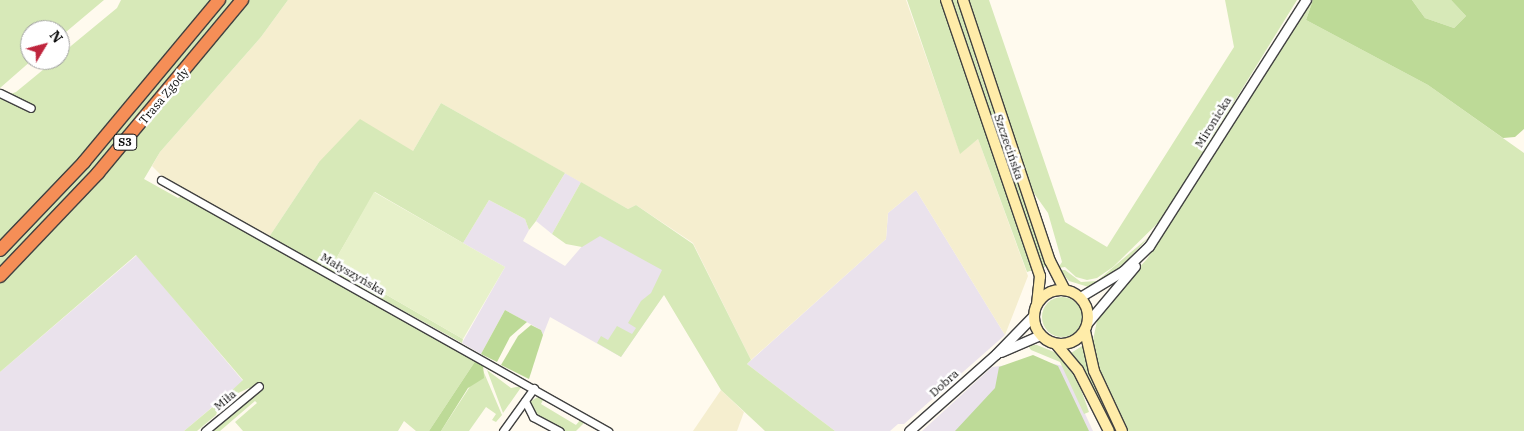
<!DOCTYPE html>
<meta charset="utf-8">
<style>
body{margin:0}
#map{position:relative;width:1524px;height:431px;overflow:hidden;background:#fffaee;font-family:"IBM Plex Serif",serif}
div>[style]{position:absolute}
.industrial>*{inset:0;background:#eae2ec}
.farmland>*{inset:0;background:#f5eecf}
.green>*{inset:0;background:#d7e9b8}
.round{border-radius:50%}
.forest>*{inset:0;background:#bdda97}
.pitch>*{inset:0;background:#e7f1ca}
.roads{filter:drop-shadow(1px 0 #414141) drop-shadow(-1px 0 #414141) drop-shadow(0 1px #414141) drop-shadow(0 -1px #414141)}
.minor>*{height:7px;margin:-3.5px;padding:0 3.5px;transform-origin:3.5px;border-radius:3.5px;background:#fff}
.tertiary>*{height:9px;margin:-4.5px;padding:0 4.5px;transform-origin:4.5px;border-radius:4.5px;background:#fff}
.secondary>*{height:10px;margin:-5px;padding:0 5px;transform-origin:5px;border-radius:5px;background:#ffeca9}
.secondary>.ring{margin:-5px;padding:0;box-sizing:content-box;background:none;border:10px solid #ffeca9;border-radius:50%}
.motorway>*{height:12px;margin:-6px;padding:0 6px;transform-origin:6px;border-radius:6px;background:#f58e57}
span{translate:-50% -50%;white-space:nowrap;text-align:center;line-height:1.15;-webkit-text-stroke:5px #fff;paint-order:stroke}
.shield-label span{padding:1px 4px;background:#fff;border:1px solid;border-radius:4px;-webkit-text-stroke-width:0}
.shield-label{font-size:11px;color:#0e0e0e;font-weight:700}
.street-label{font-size:12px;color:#0e0e0e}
.north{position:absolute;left:20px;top:20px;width:50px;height:50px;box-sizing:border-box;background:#fff;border:1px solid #9f9f9f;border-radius:50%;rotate:53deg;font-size:14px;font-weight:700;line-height:20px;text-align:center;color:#0e0e0e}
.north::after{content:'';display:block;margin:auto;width:18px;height:22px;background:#bf253d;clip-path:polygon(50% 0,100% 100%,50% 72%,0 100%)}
</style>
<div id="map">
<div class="industrial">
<i style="clip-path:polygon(565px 173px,581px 182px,552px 234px,536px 221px)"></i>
<i style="clip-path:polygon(916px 190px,1005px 335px,904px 424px,898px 424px,890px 431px,835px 431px,747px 364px,886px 239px,888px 213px)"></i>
<i style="clip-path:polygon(489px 200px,525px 219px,529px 230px,523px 241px,565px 266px,596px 230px,678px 274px,621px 357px,550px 317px,543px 335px,541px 330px,505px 310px,481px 354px,462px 343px,505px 267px,463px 243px)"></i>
<i style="clip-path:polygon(137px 255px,243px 381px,184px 431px,0 431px,0 372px)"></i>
<i style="clip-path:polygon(1041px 361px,1063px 366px,1093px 431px,922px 431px,992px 367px)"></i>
</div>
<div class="farmland">
<i style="clip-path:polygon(288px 0,906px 0,960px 153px,978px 139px,1028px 276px,1005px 335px,916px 190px,888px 213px,886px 239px,751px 360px,693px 243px,636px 205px,628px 209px,441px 103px,413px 151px,319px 162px,269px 237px,164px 178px,152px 166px,160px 152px,261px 37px)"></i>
<i style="clip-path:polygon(721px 390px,744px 412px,737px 431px,693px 431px)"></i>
</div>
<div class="green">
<i style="clip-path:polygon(0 0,104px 0,60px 37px,60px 30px,30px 30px,32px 60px,0 88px)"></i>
<i style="clip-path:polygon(121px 0,288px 0,261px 37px,160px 152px,144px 179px,178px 198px,182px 196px,476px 360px,429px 431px,416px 431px,404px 421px,398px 431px,243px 431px,235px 422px,257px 403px,255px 401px,220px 431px,212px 431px,255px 395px,249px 388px,236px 394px,229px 393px,243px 380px,136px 255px,0 372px,0 98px,16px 92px,55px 60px,60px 60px,60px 55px,117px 8px)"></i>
<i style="clip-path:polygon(907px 0,989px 0,1065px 222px,1107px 247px,1234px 47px,1225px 0,1297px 0,1162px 219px,1113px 267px,1097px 278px,1087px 280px,1076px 277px,1065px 267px,1058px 268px,1062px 262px,1048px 213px,1031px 189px,986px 53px,975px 57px,1047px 266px,1042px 268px,962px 62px,1033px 270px,1027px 272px,978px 139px,960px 154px)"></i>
<i style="clip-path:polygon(1310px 0,1313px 0,1306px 20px,1428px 85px,1524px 153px,1524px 431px,1128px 431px,1105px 386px,1092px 345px,1099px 311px,1147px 259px)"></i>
<i style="clip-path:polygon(1412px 0,1451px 0,1466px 16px,1454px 28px,1425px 18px)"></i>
<i style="clip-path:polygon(441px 103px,565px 173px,536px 221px,529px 230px,525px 219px,489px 200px,463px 243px,375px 192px,333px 264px,463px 339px,462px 343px,269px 237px,319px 162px,360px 119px,413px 151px)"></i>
<i style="clip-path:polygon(581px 182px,628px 209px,636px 205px,693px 244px,751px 360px,747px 364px,835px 431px,765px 431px,721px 390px,664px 295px,621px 357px,597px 343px,601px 336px,608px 340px,617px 326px,632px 334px,636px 328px,628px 323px,641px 301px,651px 293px,662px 270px,600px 236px,582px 247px,566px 244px,552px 234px)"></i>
<i style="clip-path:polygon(1150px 236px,1118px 270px,1092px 288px,1069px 281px,1060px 270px,1065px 270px,1081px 282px,1097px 281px)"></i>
<i class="round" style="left:1042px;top:297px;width:40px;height:40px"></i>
<i style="clip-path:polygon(1027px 344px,1037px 345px,1059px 354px,1077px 378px,1089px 412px,1084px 414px,1060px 362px,1031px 350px)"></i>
<i style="clip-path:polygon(1082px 346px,1094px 385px,1117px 431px,1071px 353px)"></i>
<i style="clip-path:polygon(482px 368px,502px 415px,496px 422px,492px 420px,496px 414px,486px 407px,469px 431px,441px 431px)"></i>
<i style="clip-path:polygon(487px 370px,511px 388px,522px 386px,503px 413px)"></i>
<i style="clip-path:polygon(539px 396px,544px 398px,541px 404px,576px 425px,580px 420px,584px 423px,576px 431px,564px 431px,534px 415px,530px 402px)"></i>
<i style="clip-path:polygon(221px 400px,216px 415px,197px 431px,184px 431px)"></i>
</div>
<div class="forest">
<i style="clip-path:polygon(1313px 0,1412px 0,1425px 18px,1454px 28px,1466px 16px,1451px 0,1524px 0,1524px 129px,1515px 137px,1503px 138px,1428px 85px,1306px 20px)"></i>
<i style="clip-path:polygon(505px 310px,527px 322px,510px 337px,497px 362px,481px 354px)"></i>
<i style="clip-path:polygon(531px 325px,541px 330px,543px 335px,529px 379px,501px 365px,518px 336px)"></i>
<i style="clip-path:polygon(1033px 355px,1058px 366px,1089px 431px,955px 431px,995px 388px,999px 367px)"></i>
<i style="clip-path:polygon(476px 360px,483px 364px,484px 378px,468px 388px,441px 431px,429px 431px)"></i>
</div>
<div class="pitch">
<i style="clip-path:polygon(374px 192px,505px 267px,463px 339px,333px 264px)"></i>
</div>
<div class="roads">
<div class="minor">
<i style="left:0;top:93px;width:34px;rotate:26deg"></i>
<i style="left:161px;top:180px;width:513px;rotate:29.32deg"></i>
<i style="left:525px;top:401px;width:18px;rotate:63deg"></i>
<i style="left:533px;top:417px;width:30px;rotate:28deg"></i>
<i style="left:205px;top:431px;width:70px;rotate:-39.8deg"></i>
<i style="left:503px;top:431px;width:53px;rotate:-54.2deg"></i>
</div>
<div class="tertiary">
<i style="left:1080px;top:297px;width:50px;rotate:-31.2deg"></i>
<i style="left:1123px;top:271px;width:36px;rotate:-44deg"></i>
<i style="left:1149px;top:246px;width:292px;rotate:-57.5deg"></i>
<i style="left:1088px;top:322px;width:73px;rotate:-50deg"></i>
<i style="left:1001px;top:352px;width:43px;rotate:-23.6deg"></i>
<i style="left:909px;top:431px;width:116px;rotate:-41.5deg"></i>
<i style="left:996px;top:354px;width:53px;rotate:-45.8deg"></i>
</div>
<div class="secondary">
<i style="left:946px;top:0;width:292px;rotate:71.2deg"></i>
<i style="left:1040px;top:276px;width:27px;rotate:96deg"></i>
<i style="left:963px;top:0;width:275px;rotate:71.6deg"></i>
<i style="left:1050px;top:261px;width:31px;rotate:63deg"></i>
<i class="ring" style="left:1034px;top:290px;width:44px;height:44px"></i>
<i style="left:1085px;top:331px;width:41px;rotate:77.3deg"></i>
<i style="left:1094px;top:371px;width:66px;rotate:65deg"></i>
<i style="left:1056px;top:344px;width:34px;rotate:50deg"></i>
<i style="left:1078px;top:370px;width:68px;rotate:63.1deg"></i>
</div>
<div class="motorway">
<i style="left:0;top:250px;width:122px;rotate:-46.3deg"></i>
<i style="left:84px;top:162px;width:211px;rotate:-50.2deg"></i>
<i style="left:0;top:276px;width:142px;rotate:-46.4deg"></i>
<i style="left:98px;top:173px;width:225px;rotate:-50.2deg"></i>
</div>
</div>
<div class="shield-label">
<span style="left:125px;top:142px">S3</span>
</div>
<div class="street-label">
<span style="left:164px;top:96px;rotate:-50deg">Trasa Zgody</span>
<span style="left:1213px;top:122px;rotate:-58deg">Mironicka</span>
<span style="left:1009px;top:147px;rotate:71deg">Szczecińska</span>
<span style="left:353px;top:274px;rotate:30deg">Małyszyńska</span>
<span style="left:944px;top:383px;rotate:-42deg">Dobra</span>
<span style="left:225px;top:400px;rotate:-40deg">Miła</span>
</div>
<div class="north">N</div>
</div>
